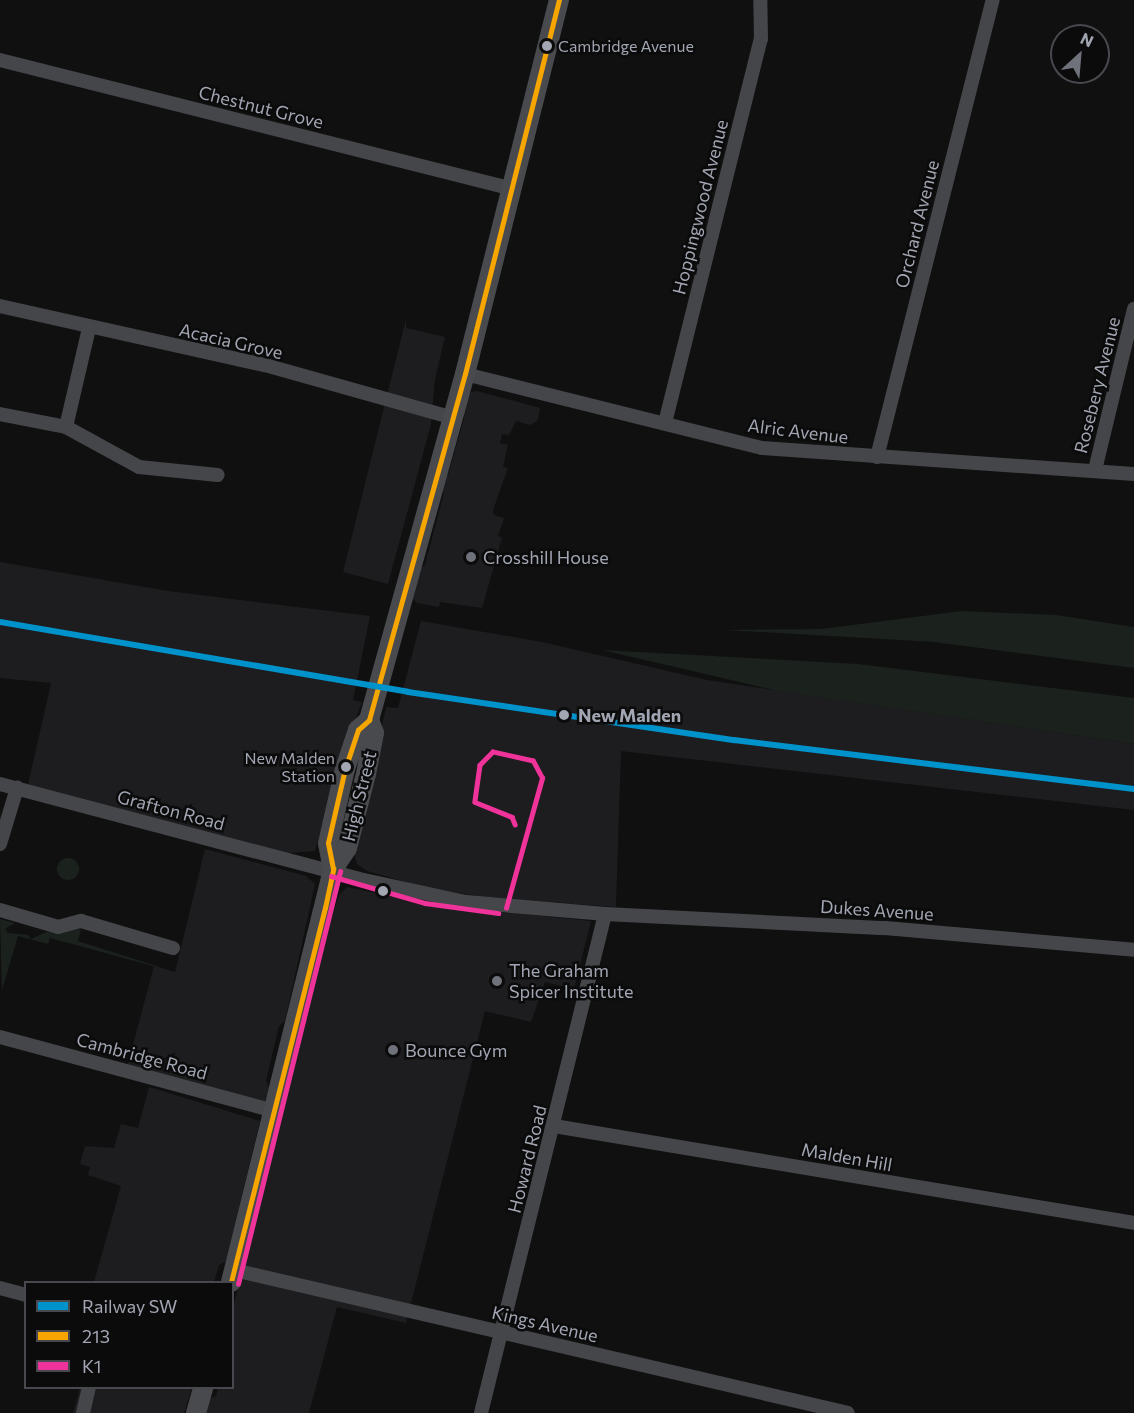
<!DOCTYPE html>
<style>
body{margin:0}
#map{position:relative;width:1134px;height:1413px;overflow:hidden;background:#101011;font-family:Commissioner,sans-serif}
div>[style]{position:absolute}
.built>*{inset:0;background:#1d1d1f}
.green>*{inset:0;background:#1b211c}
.round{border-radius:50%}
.street>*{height:14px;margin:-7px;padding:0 7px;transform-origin:7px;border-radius:7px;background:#454649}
.secondary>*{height:20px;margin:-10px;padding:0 10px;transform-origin:10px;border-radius:10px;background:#494a4d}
.bus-1>*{height:4.5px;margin:-2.25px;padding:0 2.25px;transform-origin:2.25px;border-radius:2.25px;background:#f7a600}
.bus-2>*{height:4.5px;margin:-2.25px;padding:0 2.25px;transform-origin:2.25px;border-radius:2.25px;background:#ef339a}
.rail-1>*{height:6px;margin:-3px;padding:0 3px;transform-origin:3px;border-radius:3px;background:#0092cb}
.dots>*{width:16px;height:16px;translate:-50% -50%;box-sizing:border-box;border:3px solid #0b0b0c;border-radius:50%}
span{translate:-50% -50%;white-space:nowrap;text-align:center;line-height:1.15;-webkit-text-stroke:5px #0b0b0c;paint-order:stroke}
.bus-label{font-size:16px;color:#a2a6b2}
.left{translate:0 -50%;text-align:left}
.right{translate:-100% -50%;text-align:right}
.street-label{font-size:18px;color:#a2a6b2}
.poi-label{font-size:18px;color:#a2a6b2}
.stop-label{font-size:18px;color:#a2a6b2;font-weight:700}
.legend{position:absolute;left:24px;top:1281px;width:210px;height:108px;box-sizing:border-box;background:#0b0b0c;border:2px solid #47494e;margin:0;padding:8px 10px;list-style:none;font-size:18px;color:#a2a6b2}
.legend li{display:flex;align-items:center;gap:12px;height:30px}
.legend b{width:30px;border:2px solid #47494e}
.north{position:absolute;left:1050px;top:24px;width:60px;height:60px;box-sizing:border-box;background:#0b0b0c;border:2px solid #47494e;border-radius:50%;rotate:26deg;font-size:16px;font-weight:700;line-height:24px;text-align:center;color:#a2a6b2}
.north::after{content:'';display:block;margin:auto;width:21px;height:27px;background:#6f727a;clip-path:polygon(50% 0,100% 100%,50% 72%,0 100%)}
</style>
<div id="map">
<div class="built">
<i style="clip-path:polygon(406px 319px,406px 328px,445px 337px,435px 379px,431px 424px,388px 584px,343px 572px)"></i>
<i style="clip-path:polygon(477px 391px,540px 408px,538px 420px,530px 425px,516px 421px,509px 435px,502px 434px,500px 443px,508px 445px,503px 467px,508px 468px,493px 510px,494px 515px,504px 518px,498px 536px,502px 538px,482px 608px,440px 602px,439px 607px,417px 603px,413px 599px,419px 569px,425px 565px,444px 493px,440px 487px,444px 474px,448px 475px,465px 415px,461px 413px,471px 392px)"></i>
<i style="clip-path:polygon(0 562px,168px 591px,370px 616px,353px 700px,362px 702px,339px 762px,315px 851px,288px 853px,28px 785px,51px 683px,0 678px)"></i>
<i style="clip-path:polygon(421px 621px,542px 642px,707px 680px,1134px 744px,1134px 810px,621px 751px,616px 907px,482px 897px,423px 887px,367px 871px,357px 864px,354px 853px,386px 707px,398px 708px)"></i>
<i style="clip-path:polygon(205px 849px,306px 876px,315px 884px,285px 1021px,279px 1026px,266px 1081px,269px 1088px,264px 1103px,127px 1067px,154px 966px,175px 972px)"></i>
<i style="clip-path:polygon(347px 887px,433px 905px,591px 921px,574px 989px,545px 982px,531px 1022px,485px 1011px,406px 1323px,337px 1307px,309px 1413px,205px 1413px,209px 1399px,216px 1396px,218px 1388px,232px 1388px,233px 1308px,332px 916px,339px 895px)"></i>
<i style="clip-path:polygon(149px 1087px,260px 1121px,226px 1261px,219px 1265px,214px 1282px,94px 1282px,121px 1186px,88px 1175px,90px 1167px,80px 1164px,85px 1146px,114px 1148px,121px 1124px,138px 1128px)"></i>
<i style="clip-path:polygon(80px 1388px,192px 1388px,184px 1413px,73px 1413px)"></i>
</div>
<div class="green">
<i style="clip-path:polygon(962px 611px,1056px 615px,1134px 627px,1134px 668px,934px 642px,725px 630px,821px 629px)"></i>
<i style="clip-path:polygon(602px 650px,858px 664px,1134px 698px,1134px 744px,778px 691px)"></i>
<i class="round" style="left:57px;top:858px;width:22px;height:22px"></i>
<i style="clip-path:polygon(0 919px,15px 923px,5px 929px,8px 933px,28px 935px,31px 939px,46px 932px,81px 929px,78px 941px,175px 972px,50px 938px,48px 944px,18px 936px,2px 990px)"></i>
</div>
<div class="street">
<i style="left:0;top:60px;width:529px;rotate:14.12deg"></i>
<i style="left:0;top:306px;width:271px;rotate:12.6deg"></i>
<i style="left:265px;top:365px;width:195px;rotate:15.7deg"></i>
<i style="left:465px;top:374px;width:306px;rotate:14deg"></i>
<i style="left:762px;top:448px;width:373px;rotate:4deg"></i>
<i style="left:0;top:414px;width:67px;rotate:11.1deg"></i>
<i style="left:66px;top:427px;width:83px;rotate:28.7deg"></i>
<i style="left:139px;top:467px;width:79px;rotate:5.8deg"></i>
<i style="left:665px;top:423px;width:396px;rotate:-76deg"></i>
<i style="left:761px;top:39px;width:39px;rotate:-91deg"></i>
<i style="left:66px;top:427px;width:102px;rotate:-76.9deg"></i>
<i style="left:877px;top:457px;width:471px;rotate:-75.8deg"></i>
<i style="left:1095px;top:470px;width:166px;rotate:-76.4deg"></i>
<i style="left:0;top:784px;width:376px;rotate:14.8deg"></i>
<i style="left:364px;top:880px;width:104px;rotate:12.2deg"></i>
<i style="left:466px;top:902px;width:140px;rotate:4.9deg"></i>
<i style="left:605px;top:914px;width:280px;rotate:2.9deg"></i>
<i style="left:885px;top:928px;width:250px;rotate:5deg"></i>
<i style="left:0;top:844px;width:59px;rotate:-73.1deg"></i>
<i style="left:0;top:910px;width:60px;rotate:16.3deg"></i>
<i style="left:58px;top:927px;width:24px;rotate:-15deg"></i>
<i style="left:81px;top:921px;width:96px;rotate:16.4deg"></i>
<i style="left:0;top:1037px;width:284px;rotate:15.1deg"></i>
<i style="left:554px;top:1126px;width:588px;rotate:9.49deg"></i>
<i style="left:234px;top:1270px;width:630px;rotate:13.11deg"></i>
<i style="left:0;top:1288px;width:27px;rotate:15deg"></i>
<i style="left:83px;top:1413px;width:26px;rotate:-77deg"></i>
<i style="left:481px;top:1413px;width:514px;rotate:-76.04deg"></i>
</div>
<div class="secondary">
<i style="left:333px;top:869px;width:26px;rotate:-101deg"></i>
<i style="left:328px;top:843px;width:76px;rotate:-77.1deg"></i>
<i style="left:345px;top:769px;width:41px;rotate:-71.6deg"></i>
<i style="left:358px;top:730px;width:15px;rotate:-42deg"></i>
<i style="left:369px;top:720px;width:359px;rotate:-74.5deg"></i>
<i style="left:465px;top:374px;width:386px;rotate:-75.9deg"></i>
<i style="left:231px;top:1282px;width:425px;rotate:-76.1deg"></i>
<i style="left:333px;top:869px;width:25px;rotate:-56deg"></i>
<i style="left:347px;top:848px;width:76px;rotate:-75.6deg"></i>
<i style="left:366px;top:774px;width:42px;rotate:-79deg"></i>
<i style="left:374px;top:733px;width:14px;rotate:-111deg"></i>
<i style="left:196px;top:1413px;width:26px;rotate:-74deg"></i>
</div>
<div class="bus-1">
<i style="left:231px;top:1282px;width:386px;rotate:-75.9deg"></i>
<i style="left:325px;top:908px;width:40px;rotate:-78deg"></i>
<i style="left:333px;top:869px;width:26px;rotate:-101deg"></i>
<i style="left:328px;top:843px;width:76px;rotate:-77.1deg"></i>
<i style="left:345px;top:769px;width:41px;rotate:-71.6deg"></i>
<i style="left:358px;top:730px;width:15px;rotate:-42deg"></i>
<i style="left:369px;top:720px;width:359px;rotate:-74.5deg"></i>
<i style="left:465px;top:374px;width:386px;rotate:-75.9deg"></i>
</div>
<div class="bus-2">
<i style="left:331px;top:876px;width:98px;rotate:16deg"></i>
<i style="left:425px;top:903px;width:74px;rotate:7.8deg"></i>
<i style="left:506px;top:908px;width:135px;rotate:-74.5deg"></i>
<i style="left:542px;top:778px;width:19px;rotate:-118deg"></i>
<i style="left:533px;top:761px;width:41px;rotate:-167.3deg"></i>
<i style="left:493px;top:752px;width:18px;rotate:135deg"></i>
<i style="left:480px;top:765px;width:37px;rotate:98deg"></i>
<i style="left:475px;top:802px;width:40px;rotate:22deg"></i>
<i style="left:512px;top:817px;width:8px;rotate:67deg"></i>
<i style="left:238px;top:1284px;width:425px;rotate:-76.1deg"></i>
</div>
<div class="rail-1">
<i style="left:0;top:622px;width:414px;rotate:9.7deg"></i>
<i style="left:408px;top:692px;width:330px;rotate:8.4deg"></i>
<i style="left:734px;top:740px;width:403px;rotate:7deg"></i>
</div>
<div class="dots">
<i style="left:547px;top:46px;background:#a2a6b2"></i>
<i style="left:471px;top:557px;background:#6f727a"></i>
<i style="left:564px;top:715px;background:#a2a6b2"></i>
<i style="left:346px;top:767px;background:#a2a6b2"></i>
<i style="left:383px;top:891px;background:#a2a6b2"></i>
<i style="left:497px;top:981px;background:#6f727a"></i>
<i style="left:393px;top:1050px;background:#6f727a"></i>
</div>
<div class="bus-label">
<span class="left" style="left:558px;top:46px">Cambridge Avenue</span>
<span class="right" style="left:335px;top:767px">New Malden<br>Station</span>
</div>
<div class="street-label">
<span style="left:261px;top:107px;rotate:14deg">Chestnut Grove</span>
<span style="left:700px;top:207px;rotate:-76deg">Hoppingwood Avenue</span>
<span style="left:917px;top:224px;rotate:-76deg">Orchard Avenue</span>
<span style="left:231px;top:341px;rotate:13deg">Acacia Grove</span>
<span style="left:1097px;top:385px;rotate:-76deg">Rosebery Avenue</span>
<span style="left:798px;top:431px;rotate:7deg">Alric Avenue</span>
<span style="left:359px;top:796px;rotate:-76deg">High Street</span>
<span style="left:171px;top:810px;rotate:15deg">Grafton Road</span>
<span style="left:877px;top:910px;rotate:4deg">Dukes Avenue</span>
<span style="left:142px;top:1056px;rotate:15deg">Cambridge Road</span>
<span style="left:847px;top:1157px;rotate:10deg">Malden Hill</span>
<span style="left:527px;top:1159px;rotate:-76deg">Howard Road</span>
<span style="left:545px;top:1324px;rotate:13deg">Kings Avenue</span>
</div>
<div class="poi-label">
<span class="left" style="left:483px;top:557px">Crosshill House</span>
<span class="left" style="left:509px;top:981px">The Graham<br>Spicer Institute</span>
<span class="left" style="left:405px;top:1050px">Bounce Gym</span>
</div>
<div class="stop-label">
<span class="left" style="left:578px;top:715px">New Malden</span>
</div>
<ul class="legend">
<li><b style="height:8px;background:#0092cb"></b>Railway SW</li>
<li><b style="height:8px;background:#f7a600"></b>213</li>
<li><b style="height:8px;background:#ef339a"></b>K1</li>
</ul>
<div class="north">N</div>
</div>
